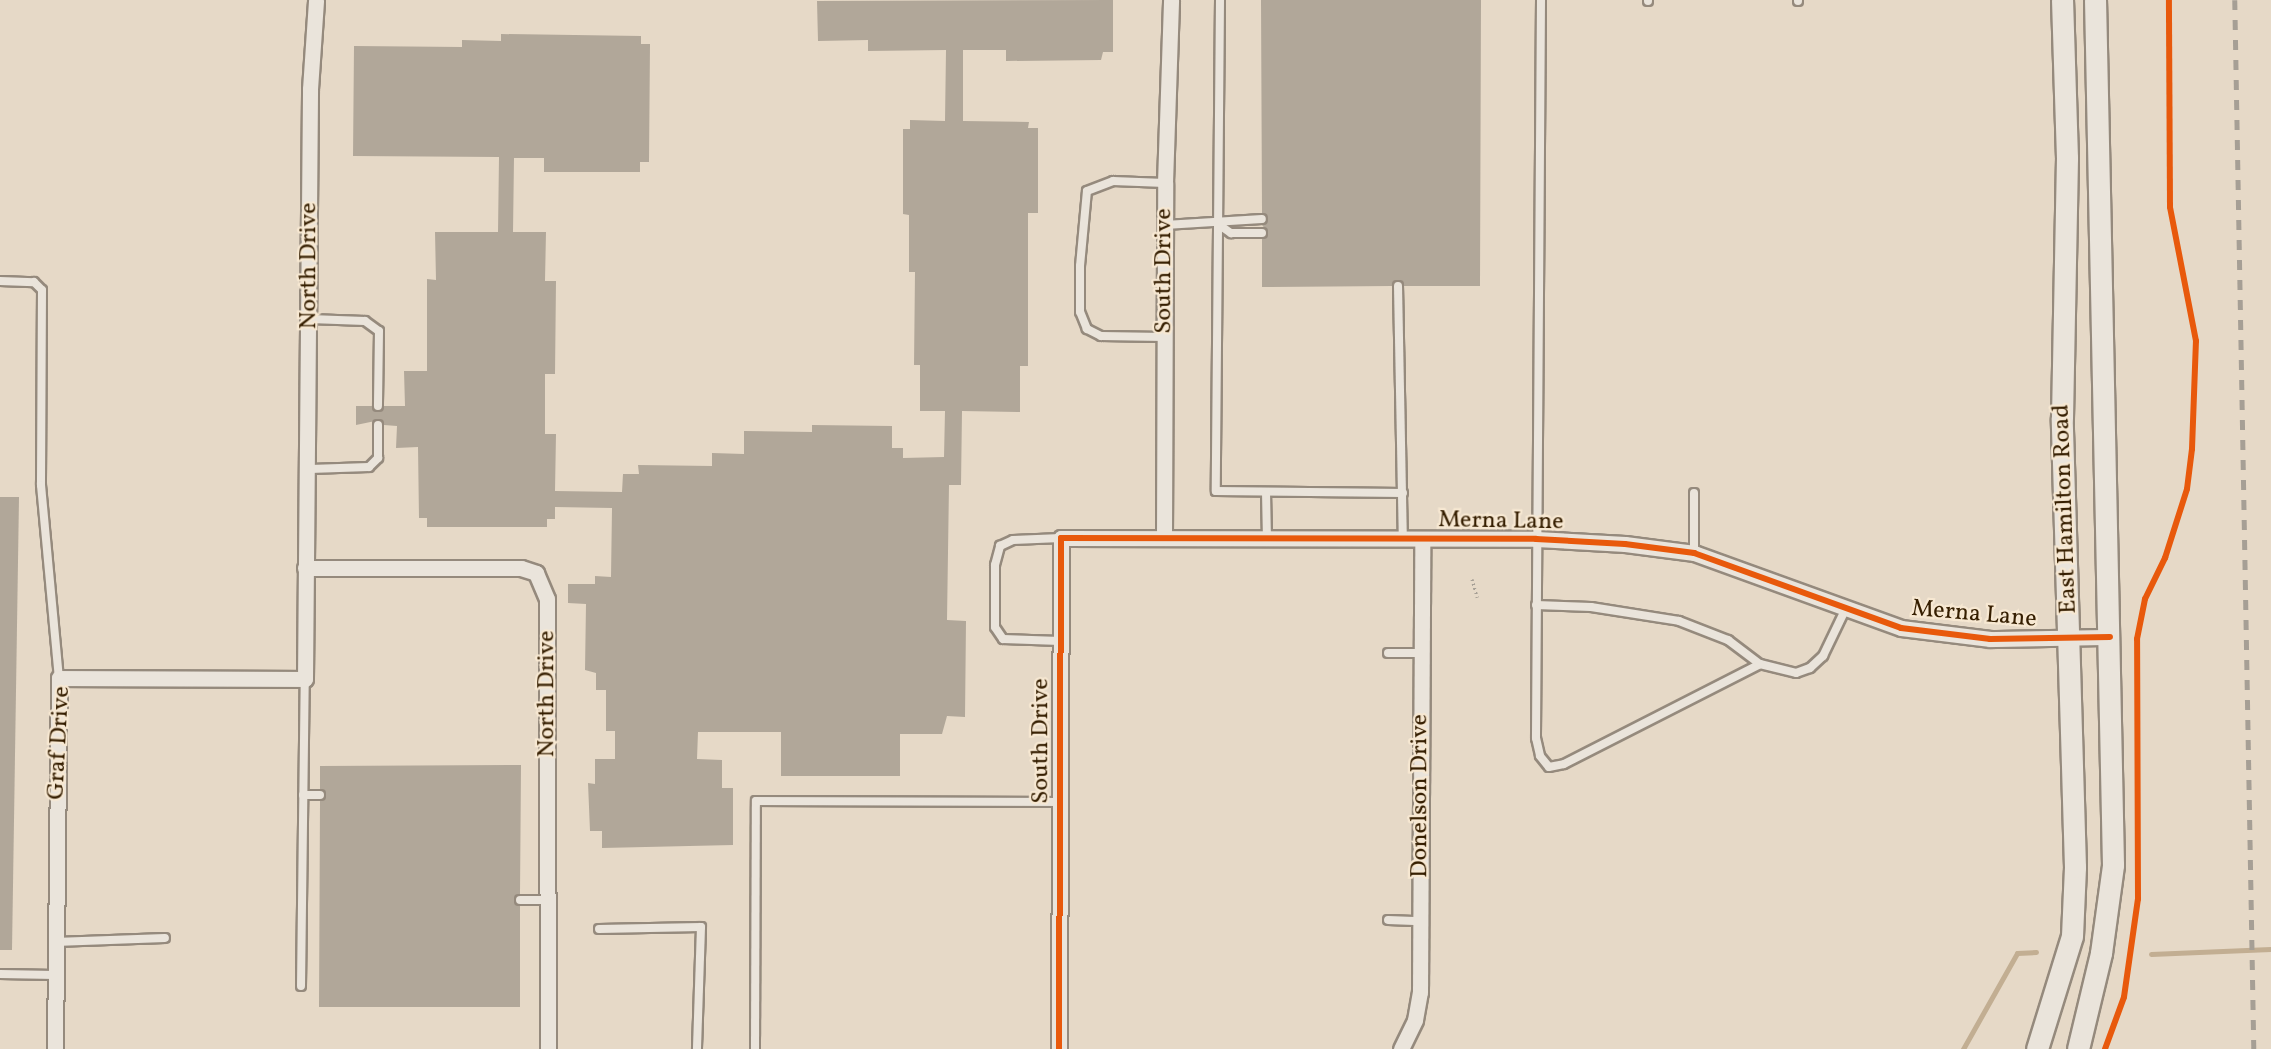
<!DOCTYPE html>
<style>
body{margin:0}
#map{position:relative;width:2271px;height:1049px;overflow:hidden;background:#e6d9c7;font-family:Vollkorn,serif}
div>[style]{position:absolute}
.stream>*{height:5px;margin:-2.5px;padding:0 2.5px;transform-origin:2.5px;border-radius:2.5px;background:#c2ae92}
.building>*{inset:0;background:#b1a799}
.path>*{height:3px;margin-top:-1.5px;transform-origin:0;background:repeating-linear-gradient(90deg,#a69f95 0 1.5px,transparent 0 4.5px)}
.roads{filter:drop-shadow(2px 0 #958a7d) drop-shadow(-2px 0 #958a7d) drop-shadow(0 2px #958a7d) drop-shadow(0 -2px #958a7d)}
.service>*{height:8px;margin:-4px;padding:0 4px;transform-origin:4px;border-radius:4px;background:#eae4db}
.minor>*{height:15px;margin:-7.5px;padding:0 7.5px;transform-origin:7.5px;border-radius:7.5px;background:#eae4db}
.secondary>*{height:21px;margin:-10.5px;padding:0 10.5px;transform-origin:10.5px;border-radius:10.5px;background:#eae4db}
.rail>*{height:4.5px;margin-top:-2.25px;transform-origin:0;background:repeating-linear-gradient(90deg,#a69f95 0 10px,transparent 0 20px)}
.cycleway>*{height:6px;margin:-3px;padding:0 3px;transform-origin:3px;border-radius:3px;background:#e8590c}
span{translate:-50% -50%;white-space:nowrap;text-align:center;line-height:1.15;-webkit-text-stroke:4.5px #f7e8d2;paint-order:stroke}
.street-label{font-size:24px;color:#351e00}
</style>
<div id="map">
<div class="stream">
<i style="left:2151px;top:954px;width:120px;rotate:-2.4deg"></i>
<i style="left:1963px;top:1049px;width:110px;rotate:-60.6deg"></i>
<i style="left:2017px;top:953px;width:19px;rotate:-3deg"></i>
</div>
<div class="building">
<i style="clip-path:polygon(1113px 0,1113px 52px,1103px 52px,1101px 60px,1006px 61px,1006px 50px,963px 50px,963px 121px,1029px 122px,1028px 128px,1038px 128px,1038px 213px,1028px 213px,1028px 366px,1020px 366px,1020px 412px,962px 411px,961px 485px,949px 485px,947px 620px,966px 621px,965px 717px,947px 716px,942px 734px,900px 734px,900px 776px,781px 776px,781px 732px,698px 732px,697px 759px,722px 760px,722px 788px,733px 788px,733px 845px,602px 848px,602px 831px,590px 831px,588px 783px,595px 784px,595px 759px,615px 759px,615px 731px,606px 731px,606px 690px,596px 690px,596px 673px,585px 670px,586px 604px,568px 603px,568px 584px,595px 584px,595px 576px,611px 577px,612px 508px,555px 507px,555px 519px,547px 519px,547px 527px,427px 527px,427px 518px,419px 518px,418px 447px,396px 448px,397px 426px,384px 425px,380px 420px,356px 425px,356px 406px,372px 406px,379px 412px,384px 406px,405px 406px,404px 371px,427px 371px,427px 279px,436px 280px,435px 232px,498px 232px,499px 157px,353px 156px,354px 46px,462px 47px,462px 40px,501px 41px,501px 34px,641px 36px,641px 44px,650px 44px,649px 162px,640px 162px,640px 172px,544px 172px,544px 158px,514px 158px,513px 232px,546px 232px,545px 281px,556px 281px,555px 374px,545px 374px,545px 434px,556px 434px,555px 491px,622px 492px,623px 474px,639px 474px,638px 465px,712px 466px,712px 453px,744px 454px,744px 431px,812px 432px,812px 425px,892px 426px,892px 448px,903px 448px,903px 458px,944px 457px,945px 411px,920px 411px,920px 365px,914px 365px,915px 272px,909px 272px,909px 215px,903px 214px,903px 129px,910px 129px,910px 120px,945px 121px,946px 50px,868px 51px,868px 40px,818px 41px,817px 1px)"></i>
<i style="clip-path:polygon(1261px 0,1481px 0,1480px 286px,1404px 286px,1398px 280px,1392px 286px,1262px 287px,1262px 239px,1268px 232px,1262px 225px,1268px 219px,1262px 213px)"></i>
<i style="clip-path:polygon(0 497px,19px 497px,12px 950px,0 950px)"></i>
<i style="clip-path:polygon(521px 765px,520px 894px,514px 899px,520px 906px,520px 1007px,319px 1007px,320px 801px,326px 796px,320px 789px,320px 766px)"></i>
</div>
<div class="path">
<i style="left:1472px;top:579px;width:19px;rotate:74deg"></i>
</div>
<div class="roads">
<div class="service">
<i style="left:1220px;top:0;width:491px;rotate:90.5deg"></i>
<i style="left:1216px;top:491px;width:187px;rotate:0.6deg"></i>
<i style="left:1541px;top:0;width:738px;rotate:90.39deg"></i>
<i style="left:1536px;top:738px;width:18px;rotate:77deg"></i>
<i style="left:1540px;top:756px;width:14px;rotate:51deg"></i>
<i style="left:1549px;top:767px;width:15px;rotate:-11deg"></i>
<i style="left:1564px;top:764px;width:220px;rotate:-27deg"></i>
<i style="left:1760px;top:664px;width:37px;rotate:14deg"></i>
<i style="left:1796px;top:673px;width:15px;rotate:-20deg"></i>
<i style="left:1810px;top:668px;width:18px;rotate:-43deg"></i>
<i style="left:1823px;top:656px;width:51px;rotate:-64.4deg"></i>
<i style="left:1648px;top:0;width:1px;rotate:90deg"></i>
<i style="left:1798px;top:1px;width:1px;rotate:-90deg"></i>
<i style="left:1218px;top:224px;width:16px;rotate:35deg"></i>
<i style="left:1231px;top:233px;width:31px"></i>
<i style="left:1165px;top:225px;width:97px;rotate:-3.5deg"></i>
<i style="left:0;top:281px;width:34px;rotate:2deg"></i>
<i style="left:34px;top:282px;width:11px;rotate:45deg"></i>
<i style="left:42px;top:290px;width:195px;rotate:90.3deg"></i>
<i style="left:41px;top:485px;width:194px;rotate:84.7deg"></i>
<i style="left:1398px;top:286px;width:253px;rotate:88.9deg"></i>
<i style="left:310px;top:319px;width:55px;rotate:2.1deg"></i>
<i style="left:365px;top:321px;width:17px;rotate:36deg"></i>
<i style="left:379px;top:331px;width:75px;rotate:90.8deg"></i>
<i style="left:1164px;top:337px;width:63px;rotate:-179.1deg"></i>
<i style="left:1101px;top:336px;width:16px;rotate:-153deg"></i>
<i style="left:1087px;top:329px;width:18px;rotate:-112deg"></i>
<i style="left:1080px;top:312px;width:46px;rotate:-90deg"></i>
<i style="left:1080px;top:266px;width:75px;rotate:-84.7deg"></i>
<i style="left:1087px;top:191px;width:28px;rotate:-21deg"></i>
<i style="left:1113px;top:181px;width:52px;rotate:2.2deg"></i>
<i style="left:310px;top:469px;width:59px;rotate:-1.9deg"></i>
<i style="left:369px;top:467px;width:13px;rotate:-45deg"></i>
<i style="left:378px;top:458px;width:33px;rotate:-90deg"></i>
<i style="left:1266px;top:492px;width:46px;rotate:88.8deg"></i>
<i style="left:1694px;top:553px;width:60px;rotate:-90deg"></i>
<i style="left:1536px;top:605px;width:55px;rotate:2.1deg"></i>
<i style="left:1591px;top:607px;width:89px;rotate:9deg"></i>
<i style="left:1679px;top:621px;width:53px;rotate:21.2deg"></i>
<i style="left:1728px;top:640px;width:40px;rotate:37deg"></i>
<i style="left:1060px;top:641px;width:57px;rotate:-178deg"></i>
<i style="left:1003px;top:639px;width:14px;rotate:-124deg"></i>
<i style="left:995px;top:627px;width:62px;rotate:-90deg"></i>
<i style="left:995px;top:565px;width:20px;rotate:-75deg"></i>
<i style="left:1000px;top:546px;width:14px;rotate:-25deg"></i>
<i style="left:1013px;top:540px;width:48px;rotate:-2.4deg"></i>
<i style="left:1388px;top:653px;width:34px"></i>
<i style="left:303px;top:795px;width:17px"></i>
<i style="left:520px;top:900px;width:28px"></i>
<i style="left:1388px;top:920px;width:33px;rotate:2deg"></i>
<i style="left:599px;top:929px;width:102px;rotate:-1.1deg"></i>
<i style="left:701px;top:927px;width:122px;rotate:91.9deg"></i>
<i style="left:55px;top:942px;width:110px;rotate:-2.1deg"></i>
<i style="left:0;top:974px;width:55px;rotate:1deg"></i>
<i style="left:301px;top:986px;width:307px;rotate:-89.3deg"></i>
<i style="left:755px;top:1049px;width:248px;rotate:-89.8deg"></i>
<i style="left:756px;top:801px;width:304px;rotate:0.2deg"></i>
</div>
<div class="minor">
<i style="left:1164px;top:538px;width:355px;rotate:-89.8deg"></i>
<i style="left:1165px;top:183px;width:183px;rotate:-88.1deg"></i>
<i style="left:305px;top:568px;width:216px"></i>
<i style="left:521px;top:568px;width:16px;rotate:18deg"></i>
<i style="left:536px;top:573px;width:28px;rotate:67deg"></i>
<i style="left:547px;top:599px;width:450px;rotate:89.9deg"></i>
<i style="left:55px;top:1049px;width:371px;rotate:-89.4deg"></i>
<i style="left:59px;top:678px;width:246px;rotate:0.2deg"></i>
<i style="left:305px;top:679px;width:590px;rotate:-89.51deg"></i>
<i style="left:310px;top:89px;width:89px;rotate:-86.1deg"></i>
<i style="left:1059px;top:1049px;width:511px;rotate:-89.78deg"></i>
<i style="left:1061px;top:538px;width:475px;rotate:0.1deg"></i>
<i style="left:1536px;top:539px;width:89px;rotate:3.2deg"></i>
<i style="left:1625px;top:544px;width:70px;rotate:7.4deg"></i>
<i style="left:1694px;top:553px;width:220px;rotate:19.9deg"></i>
<i style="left:1901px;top:628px;width:90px;rotate:7deg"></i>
<i style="left:1990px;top:639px;width:120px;rotate:-1deg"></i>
<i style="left:1401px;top:1049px;width:32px;rotate:-64deg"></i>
<i style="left:1415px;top:1020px;width:28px;rotate:-80deg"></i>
<i style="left:1420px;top:992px;width:453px;rotate:-89.7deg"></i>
</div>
<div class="secondary">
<i style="left:2037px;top:1049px;width:118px;rotate:-72.8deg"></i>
<i style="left:2072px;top:936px;width:69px;rotate:-87.5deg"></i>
<i style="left:2075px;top:867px;width:449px;rotate:-91.7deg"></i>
<i style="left:2062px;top:418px;width:260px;rotate:-88.9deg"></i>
<i style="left:2067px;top:158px;width:158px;rotate:-91.8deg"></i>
<i style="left:2078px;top:1049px;width:99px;rotate:-76.5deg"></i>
<i style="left:2101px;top:953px;width:89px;rotate:-82.2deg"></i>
<i style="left:2113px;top:865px;width:865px;rotate:-91.19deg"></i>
</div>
</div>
<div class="rail">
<i style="left:2235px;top:0;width:1049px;rotate:88.96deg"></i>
</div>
<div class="cycleway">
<i style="left:1059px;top:1049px;width:511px;rotate:-89.78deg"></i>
<i style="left:1061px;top:538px;width:475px;rotate:0.1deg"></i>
<i style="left:1536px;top:539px;width:89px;rotate:3.2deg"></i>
<i style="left:1625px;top:544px;width:70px;rotate:7.4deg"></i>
<i style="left:1694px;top:553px;width:220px;rotate:19.9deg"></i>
<i style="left:1901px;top:628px;width:90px;rotate:7deg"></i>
<i style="left:1990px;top:639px;width:120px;rotate:-1deg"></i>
<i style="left:2105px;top:1049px;width:55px;rotate:-69.9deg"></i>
<i style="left:2124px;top:997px;width:99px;rotate:-81.9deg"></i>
<i style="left:2138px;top:899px;width:260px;rotate:-90.2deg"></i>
<i style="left:2137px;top:639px;width:41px;rotate:-78.7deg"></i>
<i style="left:2145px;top:599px;width:46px;rotate:-64deg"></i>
<i style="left:2165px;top:558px;width:72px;rotate:-72.3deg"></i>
<i style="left:2187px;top:489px;width:40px;rotate:-82.9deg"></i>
<i style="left:2192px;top:449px;width:108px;rotate:-87.9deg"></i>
<i style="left:2196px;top:341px;width:136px;rotate:-101deg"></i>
<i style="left:2170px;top:207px;width:207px;rotate:-90.3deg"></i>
</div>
<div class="street-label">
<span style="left:310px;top:266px;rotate:-90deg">North Drive</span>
<span style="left:1165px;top:271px;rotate:-90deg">South Drive</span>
<span style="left:2066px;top:509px;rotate:-92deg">East Hamilton Road</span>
<span style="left:1501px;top:522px;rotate:1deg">Merna Lane</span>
<span style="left:1974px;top:615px;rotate:5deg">Merna Lane</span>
<span style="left:548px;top:694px;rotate:-90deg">North Drive</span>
<span style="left:1042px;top:741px;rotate:-90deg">South Drive</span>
<span style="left:60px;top:743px;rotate:-87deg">Graf Drive</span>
<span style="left:1421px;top:796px;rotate:-90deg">Donelson Drive</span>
</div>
</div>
